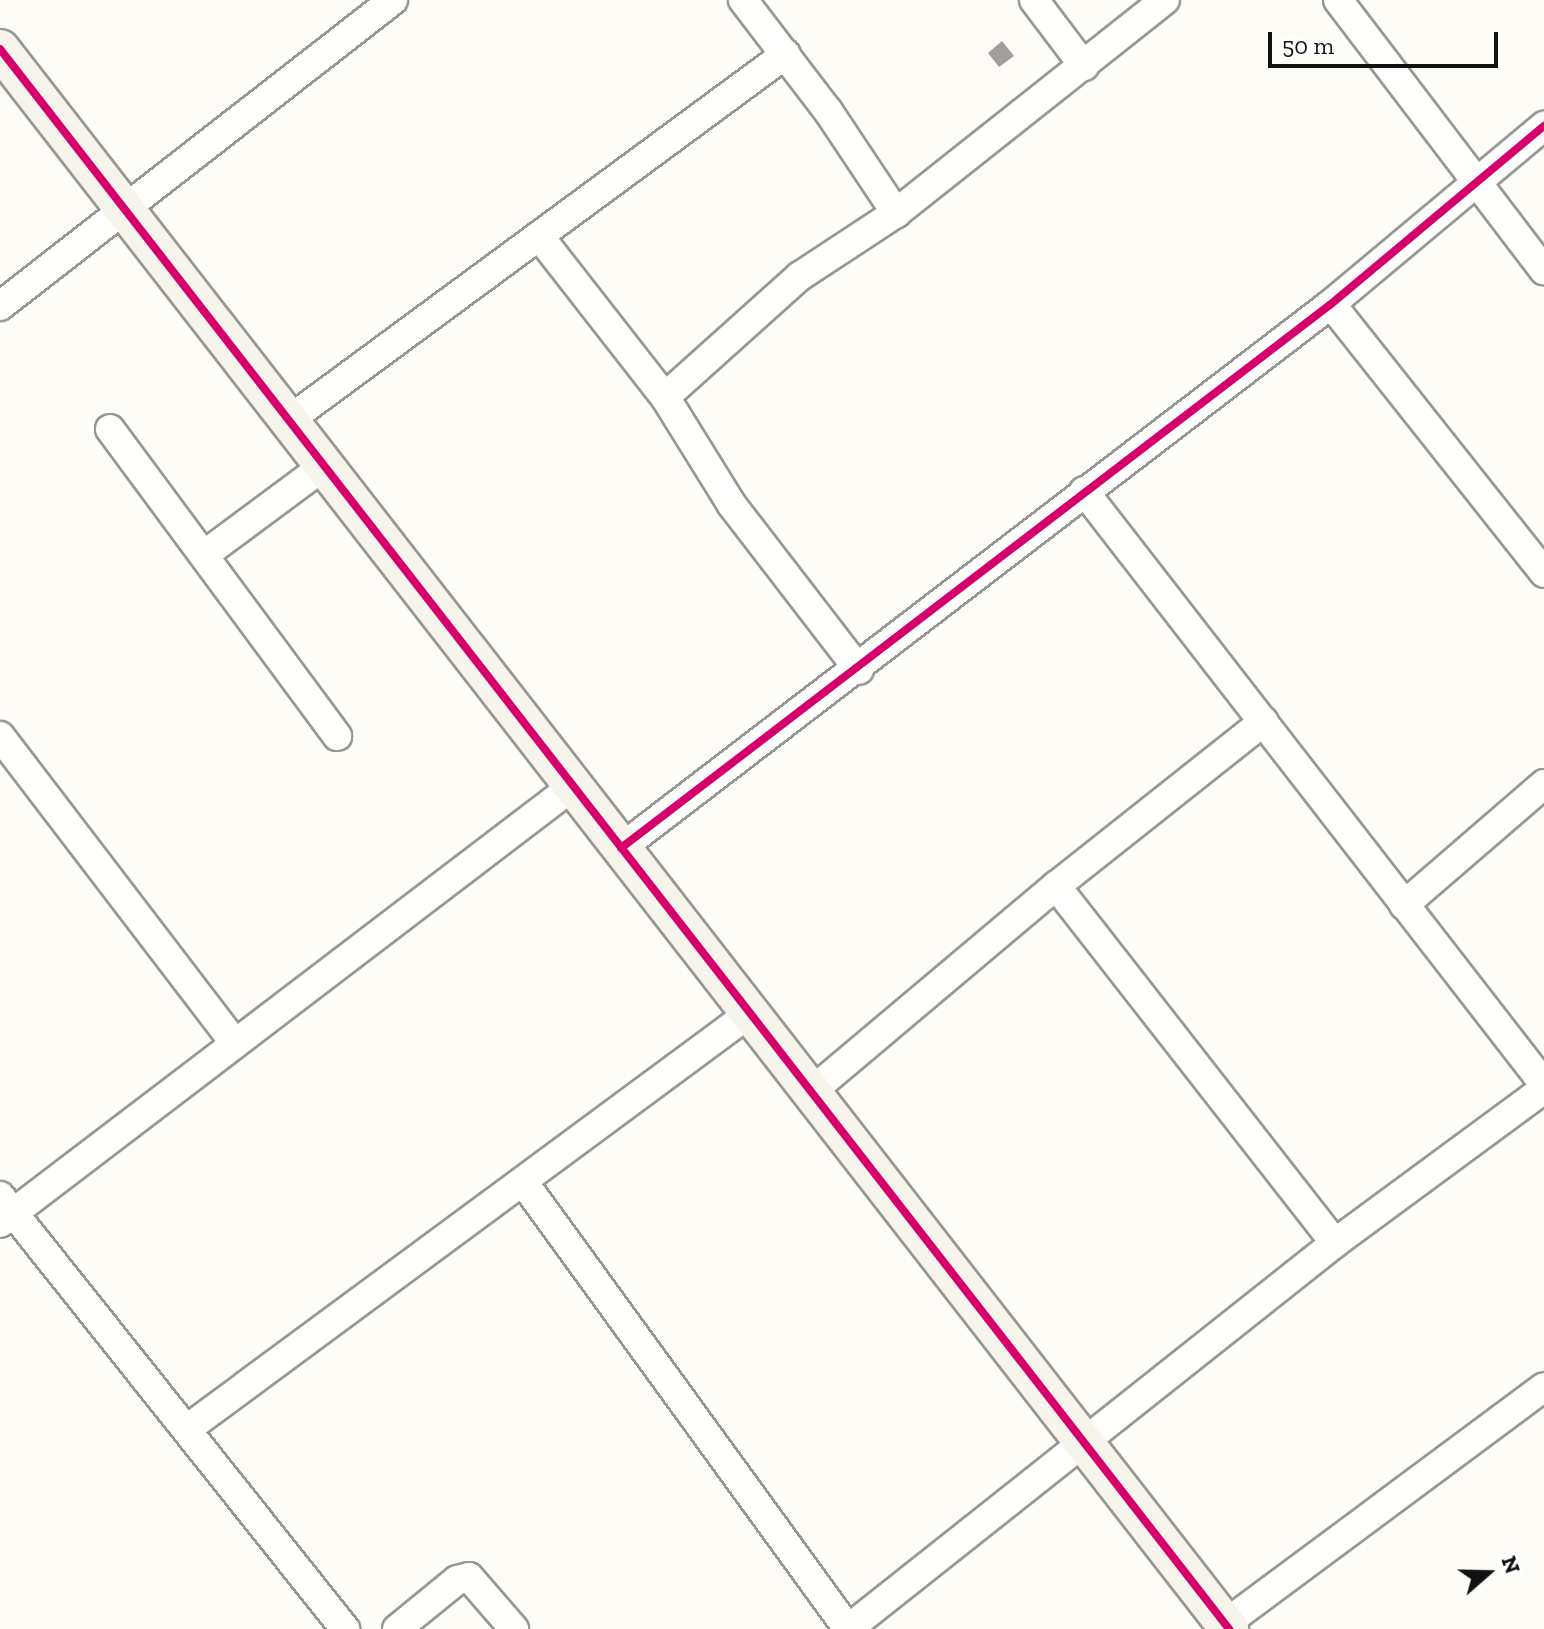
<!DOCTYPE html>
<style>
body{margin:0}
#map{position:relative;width:1544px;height:1629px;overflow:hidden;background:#fdfcf7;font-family:"Zilla Slab",serif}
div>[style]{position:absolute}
.building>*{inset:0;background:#a19f9c}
.roads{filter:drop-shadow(2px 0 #979795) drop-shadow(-2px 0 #979795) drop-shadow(0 2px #979795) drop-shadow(0 -2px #979795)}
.street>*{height:28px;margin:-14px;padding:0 14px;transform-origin:14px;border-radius:14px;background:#fffffe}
.secondary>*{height:38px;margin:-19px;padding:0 19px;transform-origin:19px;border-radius:19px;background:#f6f4eb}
.cycleway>*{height:8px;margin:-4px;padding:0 4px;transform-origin:4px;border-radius:4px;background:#d6006c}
span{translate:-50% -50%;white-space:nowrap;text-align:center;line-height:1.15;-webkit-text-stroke:8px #fff;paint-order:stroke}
.north{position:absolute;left:1448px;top:1533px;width:80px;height:80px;-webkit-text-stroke:6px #fff;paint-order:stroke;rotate:70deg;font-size:22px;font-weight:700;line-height:32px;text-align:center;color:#111}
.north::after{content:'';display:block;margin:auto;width:28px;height:36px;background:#111;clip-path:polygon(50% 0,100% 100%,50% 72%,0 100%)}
.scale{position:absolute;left:1268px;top:32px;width:230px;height:36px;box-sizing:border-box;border:4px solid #111;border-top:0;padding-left:10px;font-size:24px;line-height:28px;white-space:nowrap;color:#111;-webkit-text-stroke:6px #fff;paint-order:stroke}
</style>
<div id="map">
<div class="building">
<i style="clip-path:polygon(1002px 41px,1014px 56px,999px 67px,988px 53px)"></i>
</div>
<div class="roads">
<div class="street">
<i style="left:743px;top:0;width:140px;rotate:52.6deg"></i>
<i style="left:828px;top:111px;width:123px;rotate:56.3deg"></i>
<i style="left:1034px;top:0;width:83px;rotate:52.9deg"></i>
<i style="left:1338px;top:0;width:340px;rotate:52.7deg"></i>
<i style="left:539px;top:236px;width:204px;rotate:52deg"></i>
<i style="left:665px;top:397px;width:127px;rotate:58.2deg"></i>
<i style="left:732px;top:505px;width:208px;rotate:52.4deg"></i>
<i style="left:1331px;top:304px;width:343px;rotate:51.6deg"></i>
<i style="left:0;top:306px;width:498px;rotate:-37.9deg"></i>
<i style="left:665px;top:397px;width:181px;rotate:-41.9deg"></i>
<i style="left:800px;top:276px;width:115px;rotate:-33.3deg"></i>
<i style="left:896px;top:213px;width:343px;rotate:-38.4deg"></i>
<i style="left:289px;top:420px;width:617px;rotate:-36.37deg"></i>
<i style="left:110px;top:429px;width:382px;rotate:53.5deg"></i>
<i style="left:1084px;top:491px;width:750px;rotate:52.2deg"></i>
<i style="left:204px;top:555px;width:149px;rotate:-36.6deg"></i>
<i style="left:0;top:736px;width:385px;rotate:52.6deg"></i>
<i style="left:621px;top:848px;width:894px;rotate:-37.46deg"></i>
<i style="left:1331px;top:304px;width:278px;rotate:-39.9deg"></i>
<i style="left:1056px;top:886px;width:453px;rotate:52deg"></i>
<i style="left:1404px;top:905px;width:185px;rotate:-40.8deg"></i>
<i style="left:811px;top:1092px;width:320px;rotate:-40.1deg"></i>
<i style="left:1056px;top:886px;width:265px;rotate:-38.4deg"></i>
<i style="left:524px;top:1183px;width:551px;rotate:54deg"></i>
<i style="left:0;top:1196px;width:554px;rotate:51.45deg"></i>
<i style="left:0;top:1223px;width:721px;rotate:-37.33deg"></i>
<i style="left:187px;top:1429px;width:700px;rotate:-36.46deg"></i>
<i style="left:1225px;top:1624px;width:397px;rotate:-36.6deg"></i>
<i style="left:397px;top:1629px;width:77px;rotate:-39.2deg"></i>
<i style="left:457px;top:1580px;width:12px;rotate:-14deg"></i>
<i style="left:469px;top:1577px;width:69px;rotate:49.1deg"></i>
<i style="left:848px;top:1629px;width:621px;rotate:-38.4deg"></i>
<i style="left:1335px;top:1243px;width:260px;rotate:-36.4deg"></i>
</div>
<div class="secondary">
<i style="left:0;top:49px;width:2002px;rotate:52.12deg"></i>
</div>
</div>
<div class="cycleway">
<i style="left:0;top:49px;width:2002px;rotate:52.12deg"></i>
<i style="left:621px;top:848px;width:894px;rotate:-37.46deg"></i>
<i style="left:1331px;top:304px;width:278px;rotate:-39.9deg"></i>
</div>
<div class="north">N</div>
<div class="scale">50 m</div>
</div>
